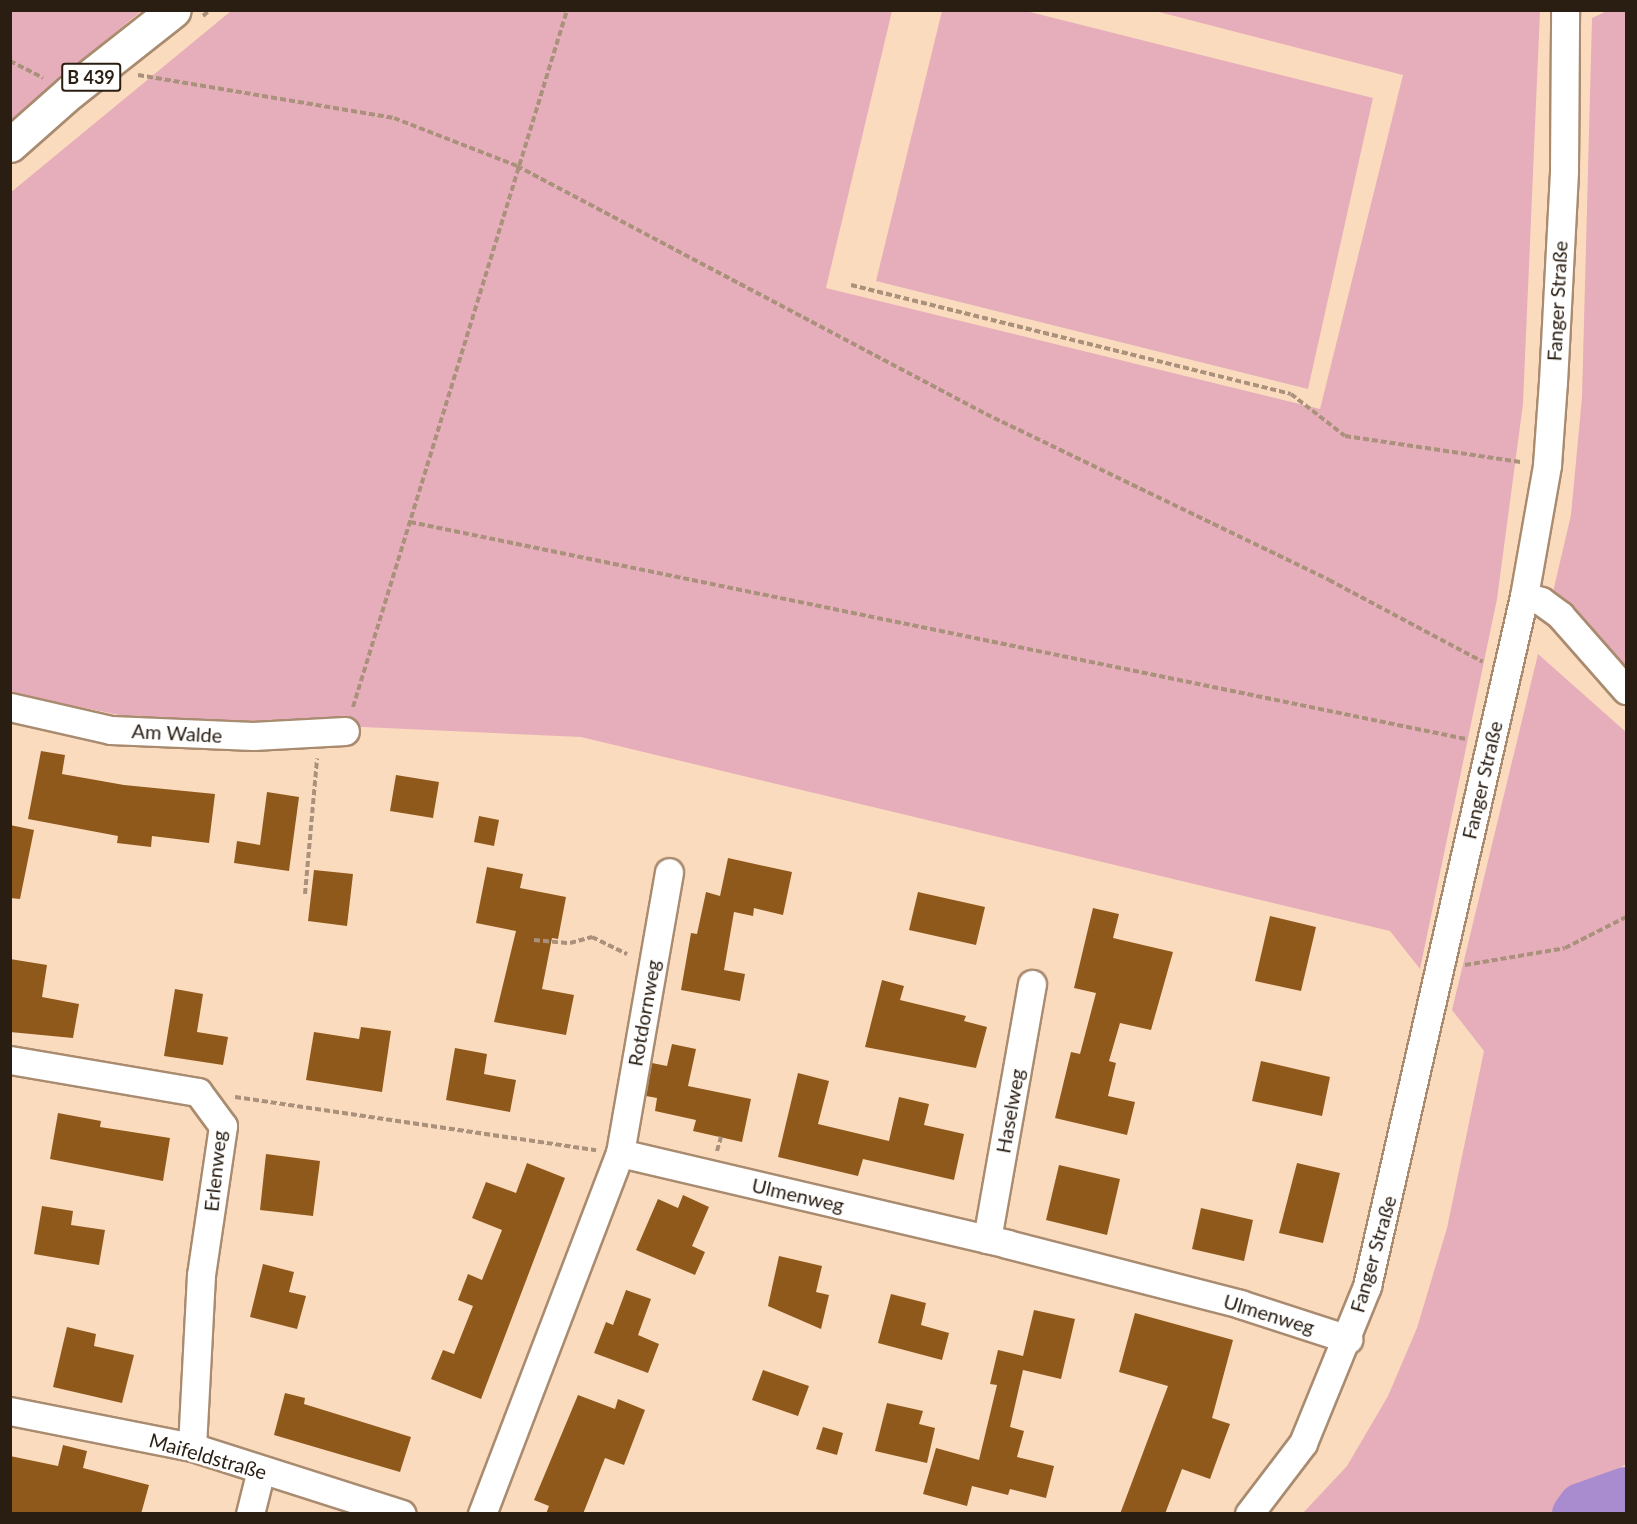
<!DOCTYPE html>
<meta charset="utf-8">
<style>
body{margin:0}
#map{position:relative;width:1637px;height:1524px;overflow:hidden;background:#fbdbbe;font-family:Lato,sans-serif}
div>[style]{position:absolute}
.green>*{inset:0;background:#e6aeba}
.river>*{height:46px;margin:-23px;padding:0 23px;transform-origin:23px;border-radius:23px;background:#a98bcf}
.building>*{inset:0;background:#90591c}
.path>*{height:4px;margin-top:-2px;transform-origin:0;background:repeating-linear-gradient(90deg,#aa917b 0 6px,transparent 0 9px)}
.roads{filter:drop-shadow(2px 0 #a98b70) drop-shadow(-2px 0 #a98b70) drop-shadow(0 2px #a98b70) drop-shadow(0 -2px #a98b70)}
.street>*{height:27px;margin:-13.5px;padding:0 13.5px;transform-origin:13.5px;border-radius:13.5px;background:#fff}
.primary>*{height:33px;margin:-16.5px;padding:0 16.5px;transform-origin:16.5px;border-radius:16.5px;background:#fff}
span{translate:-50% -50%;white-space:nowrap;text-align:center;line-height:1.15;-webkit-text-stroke:6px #fff;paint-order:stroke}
.shield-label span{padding:2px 4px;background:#fff;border:2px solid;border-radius:4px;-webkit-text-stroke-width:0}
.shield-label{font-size:18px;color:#2a1e13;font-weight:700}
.street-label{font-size:20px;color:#2a1e13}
.frame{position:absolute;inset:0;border:12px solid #2a1e13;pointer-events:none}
</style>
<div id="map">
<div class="green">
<i style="clip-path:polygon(11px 10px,141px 10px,141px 11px,11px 120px)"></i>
<i style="clip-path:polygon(231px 11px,892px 11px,826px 288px,1320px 409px,1403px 75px,1155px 11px,1540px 11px,1523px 404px,1497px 599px,1420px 969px,1390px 931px,581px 737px,124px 716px,11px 693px,10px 193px)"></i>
<i style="clip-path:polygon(942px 11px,1026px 11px,1373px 98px,1308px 389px,876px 281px)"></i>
<i style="clip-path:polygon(1607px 11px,1626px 11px,1626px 675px,1552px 596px,1571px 515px,1582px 397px,1592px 18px)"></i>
<i style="clip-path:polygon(1538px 654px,1626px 732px,1626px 1464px,1551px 1513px,1303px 1513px,1347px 1466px,1388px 1396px,1417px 1328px,1447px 1228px,1484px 1051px,1452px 1010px)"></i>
</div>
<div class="river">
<i style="left:1575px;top:1514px;width:10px;rotate:-53deg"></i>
<i style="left:1581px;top:1506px;width:48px;rotate:-19.6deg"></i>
</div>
<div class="building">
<i style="clip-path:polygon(41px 751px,65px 755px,62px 774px,124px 785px,215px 794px,209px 843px,152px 836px,151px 847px,117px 843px,118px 836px,28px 819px)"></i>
<i style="clip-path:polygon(396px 775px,439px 782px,433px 818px,390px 811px)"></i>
<i style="clip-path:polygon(267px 792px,299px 797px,289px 871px,234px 863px,237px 841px,260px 845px)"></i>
<i style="clip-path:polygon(479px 816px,499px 820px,494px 846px,474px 842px)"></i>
<i style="clip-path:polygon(10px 825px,34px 830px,20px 899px,10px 898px)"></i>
<i style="clip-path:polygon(728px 858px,792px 872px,783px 915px,754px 908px,753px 916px,734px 912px,724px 970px,745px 974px,740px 1001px,681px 990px,691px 933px,697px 934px,706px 892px,720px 896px)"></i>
<i style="clip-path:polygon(487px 867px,523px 874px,520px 888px,566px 897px,558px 939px,552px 938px,542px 989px,574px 995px,566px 1035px,494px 1022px,516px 931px,476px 923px)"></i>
<i style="clip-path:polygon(314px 870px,353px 874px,347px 926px,308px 921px)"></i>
<i style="clip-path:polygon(918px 892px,985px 907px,976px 945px,909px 930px)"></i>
<i style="clip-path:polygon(1093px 908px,1119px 914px,1113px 938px,1173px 952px,1151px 1030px,1120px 1023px,1109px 1061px,1116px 1063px,1108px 1096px,1135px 1102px,1127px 1135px,1055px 1118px,1071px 1052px,1080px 1054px,1096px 993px,1074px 988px)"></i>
<i style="clip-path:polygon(1270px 916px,1316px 927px,1301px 991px,1255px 981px)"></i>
<i style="clip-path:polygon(10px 959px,47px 965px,42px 997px,79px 1004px,73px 1038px,10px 1032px)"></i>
<i style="clip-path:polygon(882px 980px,904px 986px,900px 1000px,966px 1016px,964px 1021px,987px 1027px,976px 1068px,865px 1047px)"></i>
<i style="clip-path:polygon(175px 989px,203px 994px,197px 1032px,228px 1037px,223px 1065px,164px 1056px)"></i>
<i style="clip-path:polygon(361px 1027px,391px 1031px,382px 1092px,306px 1080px,314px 1032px,359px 1039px)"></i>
<i style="clip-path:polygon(672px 1044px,696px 1049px,688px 1086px,751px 1099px,742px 1142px,693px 1131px,696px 1120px,655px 1111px,657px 1098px,646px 1096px,652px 1063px,667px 1066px)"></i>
<i style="clip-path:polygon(455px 1048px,487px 1054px,484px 1074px,516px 1080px,510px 1112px,446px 1100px)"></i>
<i style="clip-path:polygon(1261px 1061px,1330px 1077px,1322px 1116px,1252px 1101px)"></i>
<i style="clip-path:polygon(798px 1073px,829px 1081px,818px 1124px,889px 1141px,899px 1097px,929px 1104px,924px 1125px,964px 1134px,954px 1180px,863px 1159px,858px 1176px,778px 1157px)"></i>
<i style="clip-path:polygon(58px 1113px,101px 1121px,100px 1127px,170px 1138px,163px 1181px,50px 1159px)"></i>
<i style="clip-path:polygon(266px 1154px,320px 1161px,313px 1216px,260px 1210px)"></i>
<i style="clip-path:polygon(527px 1163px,565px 1178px,481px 1399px,431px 1379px,443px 1350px,454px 1354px,473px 1306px,458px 1300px,468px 1274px,482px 1280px,502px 1230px,472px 1218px,486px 1182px,516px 1193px)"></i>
<i style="clip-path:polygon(1297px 1163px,1340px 1173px,1323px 1243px,1279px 1233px)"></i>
<i style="clip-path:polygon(1059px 1165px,1120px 1179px,1107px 1235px,1046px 1220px)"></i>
<i style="clip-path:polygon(683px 1195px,709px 1207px,692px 1246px,705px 1252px,695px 1275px,636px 1250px,658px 1199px,678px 1208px)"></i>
<i style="clip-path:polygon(42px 1206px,73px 1211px,71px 1225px,105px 1230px,99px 1265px,34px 1254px)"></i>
<i style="clip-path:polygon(1201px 1208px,1253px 1220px,1244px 1261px,1192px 1249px)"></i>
<i style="clip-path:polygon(779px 1256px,822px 1266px,816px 1292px,829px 1295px,821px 1329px,768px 1306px)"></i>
<i style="clip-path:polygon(263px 1264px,294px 1272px,289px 1292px,306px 1296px,297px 1329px,250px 1317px)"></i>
<i style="clip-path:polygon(626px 1290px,651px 1299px,638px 1335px,659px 1344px,648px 1373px,594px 1353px,606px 1322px,613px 1325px)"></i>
<i style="clip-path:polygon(891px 1294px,926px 1303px,921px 1325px,949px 1333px,942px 1360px,878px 1343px)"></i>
<i style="clip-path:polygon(1034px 1310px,1075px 1319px,1061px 1379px,1023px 1370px,1010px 1427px,1024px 1431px,1017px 1457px,1054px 1466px,1046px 1498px,1010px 1489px,1008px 1495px,972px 1486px,967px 1506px,923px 1494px,936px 1448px,979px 1460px,997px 1385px,990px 1384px,998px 1350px,1023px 1356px)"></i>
<i style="clip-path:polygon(1135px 1313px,1233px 1340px,1212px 1418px,1230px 1424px,1210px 1479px,1182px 1469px,1165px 1514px,1120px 1514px,1168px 1386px,1119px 1372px)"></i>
<i style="clip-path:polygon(67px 1327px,96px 1334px,94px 1346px,134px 1355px,122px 1403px,53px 1387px)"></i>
<i style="clip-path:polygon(763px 1370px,809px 1386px,798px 1416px,752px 1400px)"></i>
<i style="clip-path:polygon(285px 1393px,305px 1398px,304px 1404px,411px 1437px,400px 1472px,274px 1435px)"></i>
<i style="clip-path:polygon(578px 1395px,615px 1409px,618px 1399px,645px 1410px,624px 1465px,605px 1458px,583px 1514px,546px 1514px,549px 1506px,534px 1500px)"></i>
<i style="clip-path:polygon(887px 1403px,923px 1411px,919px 1424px,935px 1428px,927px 1463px,875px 1451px)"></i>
<i style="clip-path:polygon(823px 1427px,843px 1433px,837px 1455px,816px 1449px)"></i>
<i style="clip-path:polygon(63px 1445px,87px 1451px,83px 1468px,149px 1485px,141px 1514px,10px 1514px,10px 1456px,58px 1466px)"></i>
</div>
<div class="path">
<i style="left:203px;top:16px;width:9px;rotate:-41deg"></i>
<i style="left:10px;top:61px;width:37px;rotate:27deg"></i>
<i style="left:138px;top:75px;width:260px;rotate:9.5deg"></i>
<i style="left:394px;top:118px;width:132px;rotate:21.3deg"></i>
<i style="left:517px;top:166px;width:531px;rotate:27.87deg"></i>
<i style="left:986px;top:414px;width:381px;rotate:25.8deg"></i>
<i style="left:1329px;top:580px;width:174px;rotate:28deg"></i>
<i style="left:851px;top:285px;width:453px;rotate:13.9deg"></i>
<i style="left:1291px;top:394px;width:68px;rotate:37.9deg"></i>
<i style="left:1345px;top:436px;width:179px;rotate:8.4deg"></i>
<i style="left:410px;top:522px;width:1078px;rotate:11.61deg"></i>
<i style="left:353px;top:707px;width:729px;rotate:-72.93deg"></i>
<i style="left:305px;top:894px;width:136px;rotate:-84.9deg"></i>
<i style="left:534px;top:940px;width:36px;rotate:5deg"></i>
<i style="left:570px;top:943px;width:23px;rotate:-15deg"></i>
<i style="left:592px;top:937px;width:39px;rotate:26deg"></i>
<i style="left:1465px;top:965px;width:101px;rotate:-9.6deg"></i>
<i style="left:1565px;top:948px;width:68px;rotate:-26.9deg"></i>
<i style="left:235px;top:1097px;width:365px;rotate:8.4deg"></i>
<i style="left:717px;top:1151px;width:15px;rotate:-74deg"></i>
</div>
<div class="roads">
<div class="street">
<i style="left:1524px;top:596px;width:18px;rotate:16deg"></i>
<i style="left:1541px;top:601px;width:24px;rotate:36deg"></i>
<i style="left:1560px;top:615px;width:100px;rotate:48.7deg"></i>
<i style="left:10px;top:707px;width:104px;rotate:12.8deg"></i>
<i style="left:111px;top:730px;width:142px;rotate:2.4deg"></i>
<i style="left:253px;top:736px;width:92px;rotate:-3.1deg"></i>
<i style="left:10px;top:1060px;width:191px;rotate:9.7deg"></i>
<i style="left:198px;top:1092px;width:42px;rotate:53.7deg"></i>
<i style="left:223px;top:1126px;width:151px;rotate:98.4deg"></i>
<i style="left:201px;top:1275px;width:172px;rotate:93deg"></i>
<i style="left:620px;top:1153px;width:285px;rotate:-80.1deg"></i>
<i style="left:987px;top:1239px;width:259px;rotate:-80deg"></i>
<i style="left:10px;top:1411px;width:186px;rotate:11.2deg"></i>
<i style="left:192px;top:1447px;width:220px;rotate:17.7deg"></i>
<i style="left:250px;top:1514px;width:45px;rotate:-76deg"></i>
<i style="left:482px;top:1514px;width:386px;rotate:-69.1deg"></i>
<i style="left:620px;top:1153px;width:398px;rotate:13.2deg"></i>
<i style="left:1007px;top:1244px;width:241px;rotate:14.4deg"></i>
<i style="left:1240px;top:1304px;width:114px;rotate:18deg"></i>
<i style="left:1249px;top:1514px;width:89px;rotate:-52.7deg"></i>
<i style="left:1303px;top:1443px;width:170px;rotate:-67.8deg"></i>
<i style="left:1367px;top:1286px;width:708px;rotate:-77.18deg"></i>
<i style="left:1524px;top:596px;width:133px;rotate:-80deg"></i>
<i style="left:1547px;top:465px;width:83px;rotate:-85.9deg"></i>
<i style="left:1553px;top:382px;width:212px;rotate:-87deg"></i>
<i style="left:1564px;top:170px;width:160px;rotate:-89.6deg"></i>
</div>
<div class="primary">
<i style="left:10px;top:145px;width:80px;rotate:-41.5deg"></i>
<i style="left:70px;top:92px;width:132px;rotate:-38.3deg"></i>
</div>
</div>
<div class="shield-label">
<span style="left:91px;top:77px">B 439</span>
</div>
<div class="street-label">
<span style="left:1557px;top:301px;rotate:-87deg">Fanger Straße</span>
<span style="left:177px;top:733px;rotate:3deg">Am Walde</span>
<span style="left:1482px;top:780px;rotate:-77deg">Fanger Straße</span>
<span style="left:644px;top:1013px;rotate:-80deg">Rotdornweg</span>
<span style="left:1010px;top:1111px;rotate:-80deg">Haselweg</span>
<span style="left:215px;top:1171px;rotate:-84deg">Erlenweg</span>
<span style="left:798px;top:1195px;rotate:13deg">Ulmenweg</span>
<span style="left:1373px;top:1254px;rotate:-74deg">Fanger Straße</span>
<span style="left:1269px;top:1314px;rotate:17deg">Ulmenweg</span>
<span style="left:208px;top:1456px;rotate:16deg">Maifeldstraße</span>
</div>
<div class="frame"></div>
</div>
